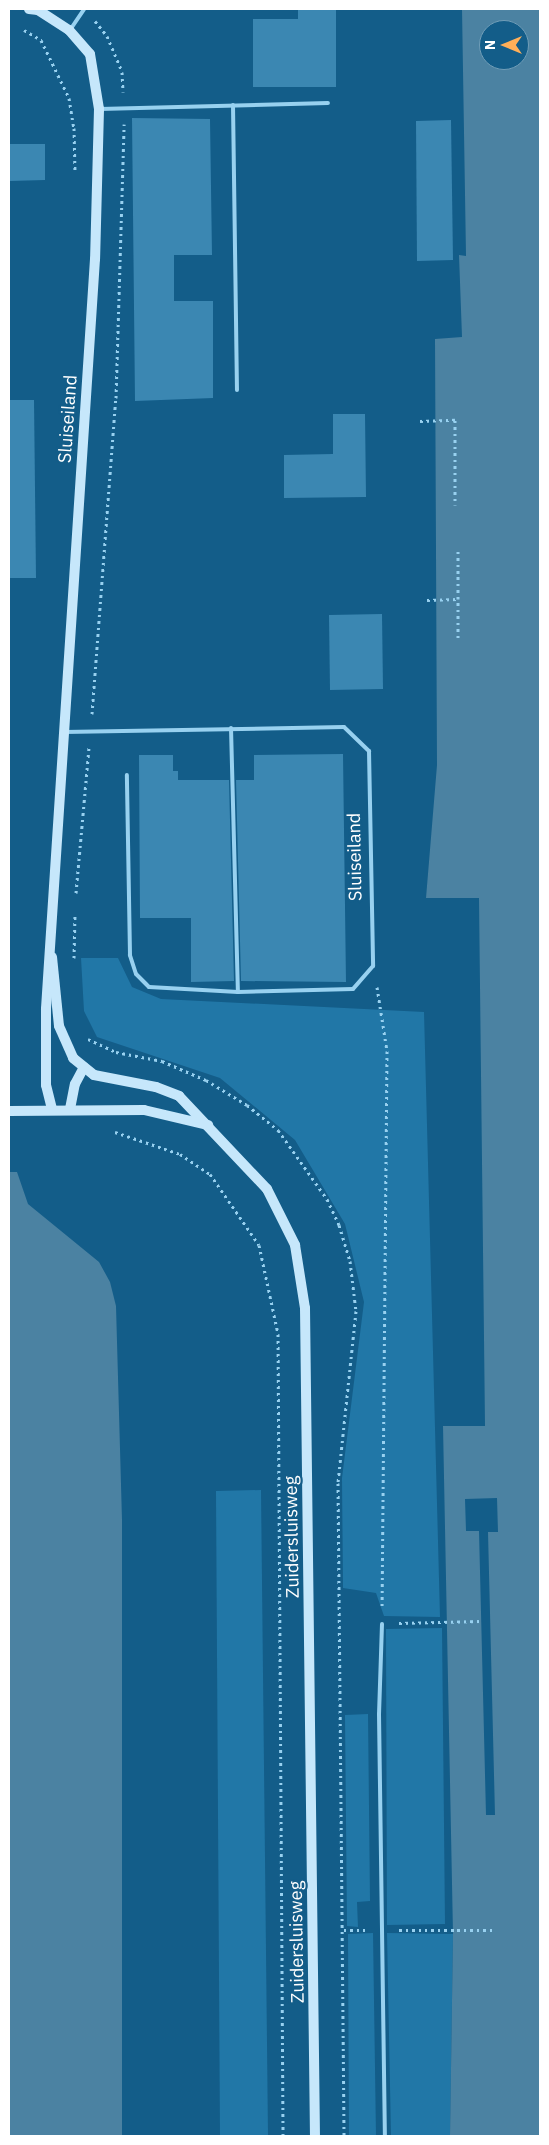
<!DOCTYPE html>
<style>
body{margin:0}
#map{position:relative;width:549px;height:2145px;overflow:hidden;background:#135d89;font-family:"IBM Plex Sans",sans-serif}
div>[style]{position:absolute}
.green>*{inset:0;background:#2177a7}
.water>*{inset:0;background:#4b82a2}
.pier>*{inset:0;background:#135d89}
.building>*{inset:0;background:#3b87b2}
.path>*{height:3px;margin-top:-1.5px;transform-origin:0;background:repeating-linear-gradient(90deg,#98d1f0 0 2.5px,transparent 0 6.5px)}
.lane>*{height:4px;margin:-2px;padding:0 2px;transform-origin:2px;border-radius:2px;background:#98d1f0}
.secondary>*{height:10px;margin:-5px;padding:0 5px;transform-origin:5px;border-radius:5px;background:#c6e7fb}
span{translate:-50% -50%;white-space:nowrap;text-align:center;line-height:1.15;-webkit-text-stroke:4.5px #135d89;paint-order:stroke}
.street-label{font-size:18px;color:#fff}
.frame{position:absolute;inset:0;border:10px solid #fff;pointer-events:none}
.north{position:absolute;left:479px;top:20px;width:50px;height:50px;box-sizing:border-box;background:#135d89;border:1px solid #719eb8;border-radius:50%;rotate:270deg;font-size:14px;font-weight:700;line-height:20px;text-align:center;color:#fff}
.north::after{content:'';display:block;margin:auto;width:18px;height:22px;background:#ffaf58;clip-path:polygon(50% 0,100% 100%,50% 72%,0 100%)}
</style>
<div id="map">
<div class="green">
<i style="clip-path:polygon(81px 958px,118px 958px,132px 987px,161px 999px,424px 1012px,440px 1617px,384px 1616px,376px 1593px,343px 1588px,342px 1478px,364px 1302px,345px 1224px,295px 1140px,220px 1078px,97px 1037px,84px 1011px)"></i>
<i style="clip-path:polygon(261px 1490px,268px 2136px,220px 2136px,216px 1491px)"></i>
<i style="clip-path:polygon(442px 1628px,445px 1924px,387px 1925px,386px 1629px)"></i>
<i style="clip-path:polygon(368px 1714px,370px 1901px,357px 1902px,358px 1927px,347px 1926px,345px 1715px)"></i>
<i style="clip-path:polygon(373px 1933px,376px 2136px,349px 2136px,348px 1934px)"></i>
<i style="clip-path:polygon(387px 1933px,453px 1934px,450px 2136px,391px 2136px)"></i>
</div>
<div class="water">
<i style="clip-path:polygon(evenodd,462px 9px,540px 9px,540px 2136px,450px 2136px,453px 1934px,443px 1426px,485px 1426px,479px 898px,426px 898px,437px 765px,435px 339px,462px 337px,459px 255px,466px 256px,462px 9px,489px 30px,519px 30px,519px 60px,489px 60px,489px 30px)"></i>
<i style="clip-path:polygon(9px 1172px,17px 1172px,28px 1204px,99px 1262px,110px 1282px,116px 1306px,122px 1520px,122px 2136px,9px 2136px)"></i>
</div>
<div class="pier">
<i style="clip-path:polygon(497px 1498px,498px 1532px,488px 1532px,495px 1815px,486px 1815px,479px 1531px,466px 1531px,465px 1499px)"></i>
</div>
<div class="building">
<i style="clip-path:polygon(298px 9px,336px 9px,336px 87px,253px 87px,253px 19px,298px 19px)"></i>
<i style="clip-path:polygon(132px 118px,210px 119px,212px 255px,174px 255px,174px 301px,213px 301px,213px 398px,135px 401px)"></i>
<i style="clip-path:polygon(451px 120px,453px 260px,417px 261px,416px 121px)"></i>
<i style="clip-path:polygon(9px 144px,45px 144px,45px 180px,9px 181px)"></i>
<i style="clip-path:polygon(9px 400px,34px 400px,36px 578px,9px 578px)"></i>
<i style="clip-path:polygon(333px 414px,365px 414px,366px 497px,284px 498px,284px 455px,333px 454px)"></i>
<i style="clip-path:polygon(382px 614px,383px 689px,330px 690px,329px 615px)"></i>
<i style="clip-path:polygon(343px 754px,346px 982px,241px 981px,236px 780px,254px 780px,254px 755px)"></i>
<i style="clip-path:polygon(139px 755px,173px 755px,173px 771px,178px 771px,178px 780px,229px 780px,234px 981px,191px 982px,191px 918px,140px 918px)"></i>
</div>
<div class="path">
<i style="left:95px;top:21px;width:19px;rotate:51deg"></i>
<i style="left:107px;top:36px;width:39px;rotate:67deg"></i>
<i style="left:122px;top:72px;width:20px;rotate:87deg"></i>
<i style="left:24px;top:30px;width:20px;rotate:30deg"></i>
<i style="left:41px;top:40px;width:64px;rotate:64.2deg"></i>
<i style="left:69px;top:98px;width:30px;rotate:81deg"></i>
<i style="left:74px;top:128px;width:44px;rotate:88.7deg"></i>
<i style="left:420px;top:421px;width:35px;rotate:-2deg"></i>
<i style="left:455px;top:420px;width:85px;rotate:90deg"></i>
<i style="left:427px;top:600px;width:31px;rotate:-2deg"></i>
<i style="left:458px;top:599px;width:48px;rotate:-90deg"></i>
<i style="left:458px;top:638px;width:39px;rotate:-90deg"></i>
<i style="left:92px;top:714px;width:317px;rotate:-85.7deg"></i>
<i style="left:116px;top:398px;width:274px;rotate:-88.3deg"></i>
<i style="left:76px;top:893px;width:147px;rotate:-84.9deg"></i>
<i style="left:74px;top:958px;width:44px;rotate:-88.7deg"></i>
<i style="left:377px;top:987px;width:65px;rotate:81.1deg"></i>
<i style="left:387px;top:1051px;width:557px;rotate:90.51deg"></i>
<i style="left:88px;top:1039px;width:31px;rotate:25deg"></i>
<i style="left:116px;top:1052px;width:47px;rotate:11.1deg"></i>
<i style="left:162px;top:1061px;width:48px;rotate:23.4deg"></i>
<i style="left:206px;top:1080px;width:48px;rotate:31.4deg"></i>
<i style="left:247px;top:1105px;width:40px;rotate:39deg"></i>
<i style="left:278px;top:1130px;width:85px;rotate:54.6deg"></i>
<i style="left:327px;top:1199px;width:29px;rotate:65deg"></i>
<i style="left:339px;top:1225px;width:38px;rotate:73deg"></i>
<i style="left:350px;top:1261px;width:50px;rotate:83.2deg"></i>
<i style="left:356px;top:1311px;width:173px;rotate:96deg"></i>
<i style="left:338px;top:1483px;width:653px;rotate:89.47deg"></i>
<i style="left:115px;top:1132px;width:69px;rotate:18.7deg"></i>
<i style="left:180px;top:1154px;width:36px;rotate:34deg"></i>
<i style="left:210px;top:1174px;width:86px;rotate:55.4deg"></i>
<i style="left:259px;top:1245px;width:91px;rotate:77.9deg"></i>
<i style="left:278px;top:1334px;width:802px;rotate:89.64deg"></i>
<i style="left:399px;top:1623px;width:82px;rotate:-1.4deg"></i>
<i style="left:344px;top:1930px;width:21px"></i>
<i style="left:399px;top:1930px;width:94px"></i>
</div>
<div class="lane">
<i style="left:70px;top:30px;width:25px;rotate:-56deg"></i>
<i style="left:233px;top:105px;width:285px;rotate:89.2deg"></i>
<i style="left:100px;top:109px;width:228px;rotate:-1.5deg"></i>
<i style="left:231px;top:728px;width:264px;rotate:88.5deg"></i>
<i style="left:64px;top:732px;width:280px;rotate:-1deg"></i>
<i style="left:344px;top:727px;width:35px;rotate:44deg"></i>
<i style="left:369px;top:751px;width:215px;rotate:88.9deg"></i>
<i style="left:373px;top:966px;width:30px;rotate:131deg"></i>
<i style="left:353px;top:989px;width:115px;rotate:178.5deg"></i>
<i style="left:238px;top:992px;width:89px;rotate:-176.8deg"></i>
<i style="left:149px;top:987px;width:18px;rotate:-135deg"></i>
<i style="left:136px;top:974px;width:20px;rotate:-108deg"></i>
<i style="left:130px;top:955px;width:180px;rotate:-91deg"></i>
<i style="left:382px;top:1624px;width:90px;rotate:91.9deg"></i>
<i style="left:379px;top:1714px;width:422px;rotate:89.2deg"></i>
</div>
<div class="secondary">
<i style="left:29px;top:9px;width:9px;rotate:6deg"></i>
<i style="left:38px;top:10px;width:37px;rotate:33deg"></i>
<i style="left:69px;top:30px;width:32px;rotate:49deg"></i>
<i style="left:90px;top:54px;width:56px;rotate:80.7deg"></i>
<i style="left:99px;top:109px;width:150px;rotate:91.5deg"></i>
<i style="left:95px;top:259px;width:752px;rotate:93.74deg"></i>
<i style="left:46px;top:1009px;width:76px;rotate:90deg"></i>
<i style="left:46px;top:1085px;width:25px;rotate:76deg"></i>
<i style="left:52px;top:957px;width:69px;rotate:84.2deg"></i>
<i style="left:59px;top:1026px;width:35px;rotate:66deg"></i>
<i style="left:73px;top:1058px;width:27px;rotate:39deg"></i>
<i style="left:94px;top:1075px;width:63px;rotate:11deg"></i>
<i style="left:156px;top:1087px;width:25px;rotate:21deg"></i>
<i style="left:179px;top:1096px;width:128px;rotate:46.6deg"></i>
<i style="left:267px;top:1189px;width:63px;rotate:63.4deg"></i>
<i style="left:295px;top:1245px;width:64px;rotate:81deg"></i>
<i style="left:305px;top:1308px;width:828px;rotate:89.31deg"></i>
<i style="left:70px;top:1109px;width:25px;rotate:-79deg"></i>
<i style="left:75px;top:1084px;width:19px;rotate:-62deg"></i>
<i style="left:9px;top:1111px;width:135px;rotate:-0.4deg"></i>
<i style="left:144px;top:1110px;width:66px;rotate:13.2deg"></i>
</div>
<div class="street-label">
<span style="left:68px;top:419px;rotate:-86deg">Sluiseiland</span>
<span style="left:355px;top:857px;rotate:-91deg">Sluiseiland</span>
<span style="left:292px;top:1537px;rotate:-91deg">Zuidersluisweg</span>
<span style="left:297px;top:1942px;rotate:-91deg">Zuidersluisweg</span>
</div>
<div class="frame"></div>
<div class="north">N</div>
</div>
